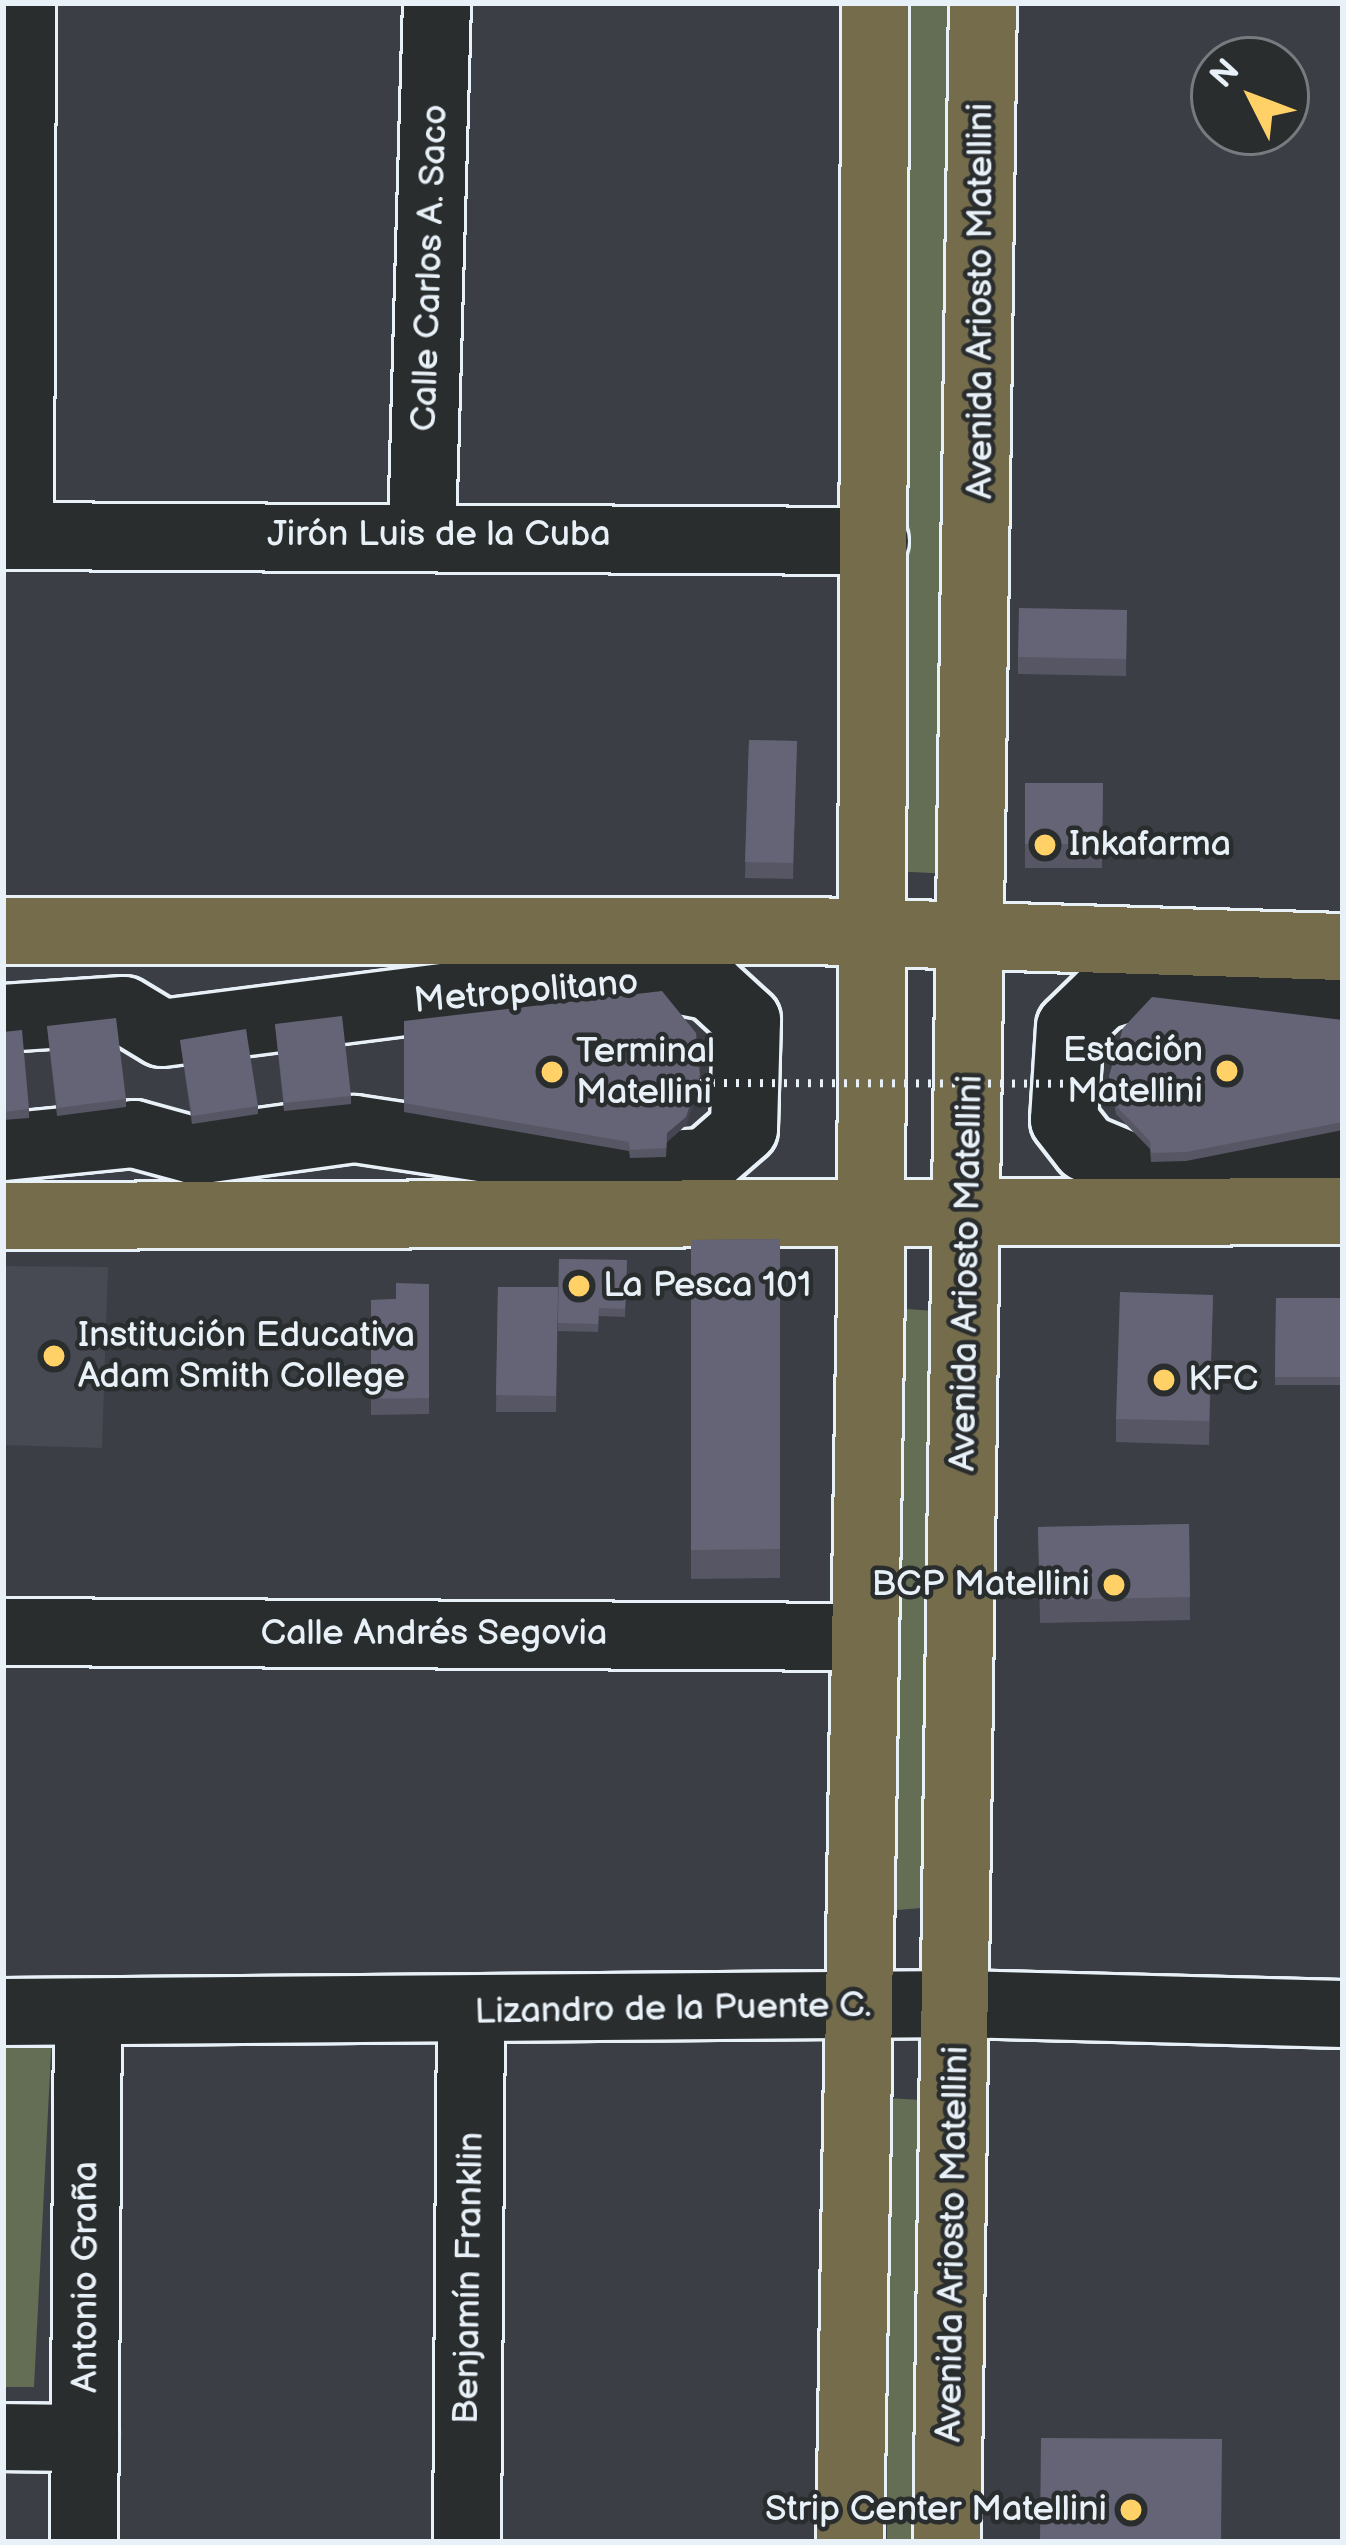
<!DOCTYPE html>
<meta charset="utf-8">
<style>
body{margin:0}
#map{position:relative;width:1346px;height:2545px;overflow:hidden;background:#3b3e44;font-family:"Balsamiq Sans",sans-serif}
div>[style]{position:absolute}
.built>*{inset:0;background:#474953}
.green>*{inset:0;background:#636e55}
.roads{filter:drop-shadow(3px 0 #e8f1f8) drop-shadow(-3px 0 #e8f1f8) drop-shadow(0 3px #e8f1f8) drop-shadow(0 -3px #e8f1f8)}
.minor>*{height:66px;margin:-33px;padding:0 33px;transform-origin:33px;border-radius:33px;background:#2a2d2e}
.major>*{height:66px;margin:-33px;padding:0 33px;transform-origin:33px;border-radius:33px;background:#746c4b}
.path-bridge>*{height:8px;margin-top:-4px;transform-origin:0;background:repeating-linear-gradient(90deg,#e8f1f8 0 3px,transparent 0 12px)}
.wall>*{inset:0;background:#565665}
.shaded-wall>*{inset:0;background:#464653}
.building>*{inset:0;background:#646476}
.dots>*{width:33px;height:33px;translate:-50% -50%;box-sizing:border-box;border:6px solid #2a2d2e;border-radius:50%}
span{translate:-50% -50%;white-space:nowrap;text-align:center;line-height:1.15;-webkit-text-stroke:9px #2a2d2e;paint-order:stroke}
.street-label{font-size:36px;color:#e8f1f8}
.poi-label{font-size:36px;color:#e8f1f8}
.left{translate:0 -50%;text-align:left}
.right{translate:-100% -50%;text-align:right}
.frame{position:absolute;inset:0;border:6px solid #e8f1f8;pointer-events:none}
.north{position:absolute;left:1190px;top:36px;width:120px;height:120px;box-sizing:border-box;background:#2a2d2e;border:3px solid #767b7f;border-radius:50%;rotate:312deg;font-size:33px;font-weight:700;line-height:48px;text-align:center;color:#e8f1f8}
.north::after{content:'';display:block;margin:auto;width:42px;height:54px;background:#ffd166;clip-path:polygon(50% 0,100% 100%,50% 72%,0 100%)}
</style>
<div id="map">
<div class="built">
<i style="clip-path:polygon(3px 1266px,108px 1267px,102px 1448px,3px 1445px)"></i>
</div>
<div class="green">
<i style="clip-path:polygon(903px 3px,953px 3px,950px 874px,892px 871px)"></i>
<i style="clip-path:polygon(891px 1308px,936px 1311px,934px 1907px,885px 1911px)"></i>
<i style="clip-path:polygon(52px 2033px,34px 2387px,3px 2387px,3px 2034px)"></i>
<i style="clip-path:polygon(888px 2098px,936px 2101px,935px 2542px,887px 2542px)"></i>
</div>
<div class="roads">
<div class="minor">
<i style="left:422px;top:532px;width:529px;rotate:-88.38deg"></i>
<i style="left:3px;top:536px;width:872px;rotate:0.33deg"></i>
<i style="left:20px;top:536px;width:533px;rotate:-89.79deg"></i>
<i style="left:1343px;top:1003px;width:105px;rotate:-171.3deg"></i>
<i style="left:1239px;top:987px;width:97px;rotate:-178.2deg"></i>
<i style="left:1142px;top:984px;width:43px;rotate:162.4deg"></i>
<i style="left:1101px;top:997px;width:43px;rotate:135.9deg"></i>
<i style="left:1070px;top:1027px;width:93px;rotate:93.7deg"></i>
<i style="left:1064px;top:1120px;width:36px;rotate:52deg"></i>
<i style="left:1086px;top:1148px;width:52px;rotate:22.6deg"></i>
<i style="left:1134px;top:1168px;width:210px;rotate:-5.2deg"></i>
<i style="left:3px;top:1018px;width:121px;rotate:-3.8deg"></i>
<i style="left:124px;top:1010px;width:44px;rotate:31.2deg"></i>
<i style="left:162px;top:1033px;width:409px;rotate:-7.3deg"></i>
<i style="left:568px;top:981px;width:108px;rotate:-0.5deg"></i>
<i style="left:676px;top:980px;width:36px;rotate:11deg"></i>
<i style="left:711px;top:987px;width:49px;rotate:42.5deg"></i>
<i style="left:747px;top:1020px;width:109px;rotate:91.6deg"></i>
<i style="left:744px;top:1129px;width:50px;rotate:139deg"></i>
<i style="left:706px;top:1162px;width:100px;rotate:177.1deg"></i>
<i style="left:606px;top:1167px;width:255px;rotate:-171.4deg"></i>
<i style="left:354px;top:1129px;width:160px;rotate:172.1deg"></i>
<i style="left:196px;top:1151px;width:64px;rotate:-164.7deg"></i>
<i style="left:134px;top:1134px;width:132px;rotate:174.3deg"></i>
<i style="left:3px;top:1632px;width:861px;rotate:0.33deg"></i>
<i style="left:3px;top:2012px;width:955px;rotate:-0.48deg"></i>
<i style="left:958px;top:2004px;width:385px;rotate:1.5deg"></i>
<i style="left:3px;top:2437px;width:82px;rotate:0.7deg"></i>
<i style="left:84px;top:2542px;width:529px;rotate:-89.57deg"></i>
<i style="left:467px;top:2542px;width:529px;rotate:-89.57deg"></i>
</div>
<div class="major">
<i style="left:3px;top:931px;width:809px"></i>
<i style="left:812px;top:931px;width:531px;rotate:1.73deg"></i>
<i style="left:3px;top:1216px;width:1340px;rotate:-0.21deg"></i>
<i style="left:850px;top:2542px;width:1255px;rotate:-89.04deg"></i>
<i style="left:871px;top:1287px;width:1284px;rotate:-89.82deg"></i>
<i style="left:947px;top:2542px;width:2539px;rotate:-89.19deg"></i>
</div>
</div>
<div class="path-bridge">
<i style="left:700px;top:1083px;width:409px;rotate:0.1deg"></i>
</div>
<div class="wall">
<i style="clip-path:polygon(1127px 610px,1126px 676px,1018px 674px,1018px 657px)"></i>
<i style="clip-path:polygon(749px 740px,797px 741px,793px 879px,745px 878px)"></i>
<i style="clip-path:polygon(1025px 783px,1103px 783px,1102px 868px,1025px 868px)"></i>
<i style="clip-path:polygon(1343px 1020px,1343px 1130px,1186px 1161px,1151px 1162px,1150px 1149px,1116px 1114px,1109px 1076px)"></i>
<i style="clip-path:polygon(404px 1021px,700px 1083px,686px 1125px,667px 1142px,666px 1157px,630px 1158px,629px 1151px,404px 1112px)"></i>
<i style="clip-path:polygon(275px 1024px,351px 1096px,351px 1104px,284px 1111px)"></i>
<i style="clip-path:polygon(47px 1026px,126px 1099px,126px 1107px,57px 1116px)"></i>
<i style="clip-path:polygon(3px 1032px,29px 1109px,29px 1118px,3px 1120px)"></i>
<i style="clip-path:polygon(180px 1040px,258px 1106px,258px 1114px,192px 1124px)"></i>
<i style="clip-path:polygon(780px 1239px,780px 1578px,691px 1579px,691px 1240px)"></i>
<i style="clip-path:polygon(559px 1259px,627px 1260px,625px 1317px,599px 1316px,598px 1332px,558px 1331px)"></i>
<i style="clip-path:polygon(429px 1284px,429px 1414px,371px 1415px,371px 1300px,396px 1299px)"></i>
<i style="clip-path:polygon(498px 1287px,558px 1287px,556px 1412px,496px 1412px)"></i>
<i style="clip-path:polygon(1213px 1295px,1209px 1445px,1116px 1442px,1116px 1419px)"></i>
<i style="clip-path:polygon(1276px 1298px,1343px 1298px,1343px 1385px,1275px 1385px)"></i>
<i style="clip-path:polygon(1189px 1524px,1190px 1620px,1040px 1623px,1038px 1527px)"></i>
</div>
<div class="shaded-wall">
<i style="clip-path:polygon(700px 1075px,700px 1083px,686px 1125px,667px 1142px,667px 1133px)"></i>
</div>
<div class="building">
<i style="clip-path:polygon(1019px 608px,1127px 610px,1126px 659px,1018px 657px)"></i>
<i style="clip-path:polygon(749px 740px,797px 741px,793px 863px,745px 862px)"></i>
<i style="clip-path:polygon(1025px 783px,1103px 783px,1102px 844px,1025px 844px)"></i>
<i style="clip-path:polygon(662px 991px,696px 1033px,700px 1075px,686px 1117px,667px 1133px,666px 1148px,630px 1150px,629px 1142px,404px 1103px,404px 1021px)"></i>
<i style="clip-path:polygon(1152px 997px,1343px 1020px,1343px 1122px,1186px 1152px,1151px 1153px,1150px 1141px,1116px 1106px,1109px 1076px,1123px 1028px)"></i>
<i style="clip-path:polygon(342px 1016px,351px 1096px,284px 1103px,275px 1024px)"></i>
<i style="clip-path:polygon(116px 1018px,126px 1099px,57px 1108px,47px 1026px)"></i>
<i style="clip-path:polygon(246px 1029px,258px 1106px,192px 1116px,180px 1040px)"></i>
<i style="clip-path:polygon(22px 1030px,29px 1109px,3px 1112px,3px 1032px)"></i>
<i style="clip-path:polygon(780px 1239px,780px 1549px,691px 1550px,691px 1240px)"></i>
<i style="clip-path:polygon(559px 1259px,627px 1260px,625px 1309px,599px 1308px,598px 1324px,558px 1323px)"></i>
<i style="clip-path:polygon(396px 1283px,429px 1284px,429px 1398px,371px 1399px,371px 1300px,396px 1299px)"></i>
<i style="clip-path:polygon(498px 1287px,558px 1287px,556px 1396px,496px 1395px)"></i>
<i style="clip-path:polygon(1120px 1292px,1213px 1295px,1209px 1421px,1116px 1419px)"></i>
<i style="clip-path:polygon(1276px 1298px,1343px 1298px,1343px 1377px,1275px 1377px)"></i>
<i style="clip-path:polygon(1189px 1524px,1190px 1597px,1040px 1600px,1038px 1527px)"></i>
<i style="clip-path:polygon(1041px 2438px,1222px 2439px,1221px 2542px,1040px 2542px)"></i>
</div>
<div class="dots">
<i style="left:1045px;top:845px;background:#ffd166"></i>
<i style="left:1227px;top:1071px;background:#ffd166"></i>
<i style="left:552px;top:1072px;background:#ffd166"></i>
<i style="left:579px;top:1286px;background:#ffd166"></i>
<i style="left:54px;top:1356px;background:#ffd166"></i>
<i style="left:1164px;top:1380px;background:#ffd166"></i>
<i style="left:1114px;top:1585px;background:#ffd166"></i>
<i style="left:1131px;top:2510px;background:#ffd166"></i>
</div>
<div class="street-label">
<span style="left:430px;top:268px;rotate:-88deg">Calle Carlos A. Saco</span>
<span style="left:981px;top:301px;rotate:-90deg">Avenida Ariosto Matellini</span>
<span style="left:439px;top:535px">Jirón Luis de la Cuba</span>
<span style="left:526px;top:992px;rotate:-5deg">Metropolitano</span>
<span style="left:967px;top:1273px;rotate:-89deg">Avenida Ariosto Matellini</span>
<span style="left:434px;top:1634px">Calle Andrés Segovia</span>
<span style="left:673px;top:2009px;rotate:-1deg">Lizandro de la Puente C.</span>
<span style="left:953px;top:2244px;rotate:-89deg">Avenida Ariosto Matellini</span>
<span style="left:86px;top:2277px;rotate:-90deg">Antonio Graña</span>
<span style="left:469px;top:2278px;rotate:-89deg">Benjamín Franklin</span>
</div>
<div class="poi-label">
<span class="left" style="left:1069px;top:845px">Inkafarma</span>
<span class="right" style="left:1203px;top:1071px">Estación<br>Matellini</span>
<span class="left" style="left:576px;top:1072px">Terminal<br>Matellini</span>
<span class="left" style="left:603px;top:1286px">La Pesca 101</span>
<span class="left" style="left:78px;top:1356px">Institución Educativa<br>Adam Smith College</span>
<span class="left" style="left:1188px;top:1380px">KFC</span>
<span class="right" style="left:1090px;top:1585px">BCP Matellini</span>
<span class="right" style="left:1107px;top:2510px">Strip Center Matellini</span>
</div>
<div class="frame"></div>
<div class="north">N</div>
</div>
